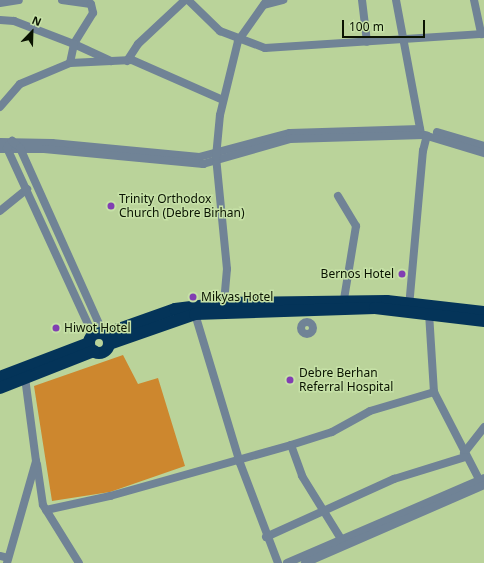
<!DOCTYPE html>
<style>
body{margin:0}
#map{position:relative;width:484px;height:563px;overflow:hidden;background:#bad39a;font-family:"Noto Sans",sans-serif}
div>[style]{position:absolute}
.green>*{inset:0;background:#cd872e}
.minor>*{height:8px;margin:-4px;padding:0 4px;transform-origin:4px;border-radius:4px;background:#708396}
.minor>.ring{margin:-4px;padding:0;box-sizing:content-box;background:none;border:8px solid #708396;border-radius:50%}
.highway>*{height:12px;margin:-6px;padding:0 6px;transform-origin:6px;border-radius:6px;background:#043459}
.highway>.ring{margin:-6px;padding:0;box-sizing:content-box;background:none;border:12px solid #043459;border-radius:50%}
.dots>*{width:11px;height:11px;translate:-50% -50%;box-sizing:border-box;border:2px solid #c6e1a7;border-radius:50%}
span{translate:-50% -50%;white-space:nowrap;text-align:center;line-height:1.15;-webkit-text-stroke:3px #c6e1a7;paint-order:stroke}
.poi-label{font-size:12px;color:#0a1301}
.left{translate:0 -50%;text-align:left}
.right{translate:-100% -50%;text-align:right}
.north{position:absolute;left:12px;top:12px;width:40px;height:40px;-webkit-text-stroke:3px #c6e1a7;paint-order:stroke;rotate:23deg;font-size:11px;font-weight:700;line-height:16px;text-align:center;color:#0a1301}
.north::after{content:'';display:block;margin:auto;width:14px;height:18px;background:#0a1301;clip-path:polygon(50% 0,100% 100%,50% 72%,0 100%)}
.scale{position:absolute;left:342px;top:20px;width:83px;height:18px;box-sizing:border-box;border:2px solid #0a1301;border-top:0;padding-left:5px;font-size:12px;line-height:14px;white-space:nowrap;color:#0a1301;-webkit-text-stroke:3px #c6e1a7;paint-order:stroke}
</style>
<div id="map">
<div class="green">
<i style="clip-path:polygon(123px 355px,138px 384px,158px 378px,185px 466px,110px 492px,52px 501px,34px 386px)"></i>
</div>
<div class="minor">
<i style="left:62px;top:0;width:29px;rotate:8deg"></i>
<i style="left:91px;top:4px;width:9px;rotate:77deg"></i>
<i style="left:93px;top:13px;width:36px;rotate:122deg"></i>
<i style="left:74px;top:44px;width:41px;rotate:24.7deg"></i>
<i style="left:188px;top:0;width:45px;rotate:44.1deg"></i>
<i style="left:220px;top:31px;width:48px;rotate:20.7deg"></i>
<i style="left:265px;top:48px;width:219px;rotate:-3.7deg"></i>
<i style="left:362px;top:0;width:42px;rotate:83.2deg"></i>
<i style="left:396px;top:0;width:136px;rotate:79.4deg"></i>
<i style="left:474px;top:0;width:35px;rotate:78deg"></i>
<i style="left:0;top:3px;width:19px;rotate:-9deg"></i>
<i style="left:264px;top:5px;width:20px;rotate:-15deg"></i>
<i style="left:0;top:20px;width:14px;rotate:4deg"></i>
<i style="left:14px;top:21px;width:64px;rotate:21deg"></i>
<i style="left:74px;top:44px;width:19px;rotate:102deg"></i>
<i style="left:127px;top:61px;width:20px;rotate:-57deg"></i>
<i style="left:138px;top:44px;width:64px;rotate:-43.1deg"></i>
<i style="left:0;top:107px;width:30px;rotate:-49deg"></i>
<i style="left:20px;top:84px;width:54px;rotate:-22.8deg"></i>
<i style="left:70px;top:63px;width:62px;rotate:-2.8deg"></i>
<i style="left:132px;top:60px;width:99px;rotate:23.7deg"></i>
<i style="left:437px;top:132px;width:49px;rotate:16.6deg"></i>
<i style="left:0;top:142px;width:52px;rotate:1.1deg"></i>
<i style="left:52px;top:143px;width:148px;rotate:5.4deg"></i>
<i style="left:199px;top:157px;width:94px;rotate:-14.8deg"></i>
<i style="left:290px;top:133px;width:130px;rotate:-1.8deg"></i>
<i style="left:0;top:149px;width:44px"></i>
<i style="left:44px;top:149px;width:160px;rotate:5.4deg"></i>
<i style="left:203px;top:164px;width:91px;rotate:-16deg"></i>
<i style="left:290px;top:139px;width:134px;rotate:-1.7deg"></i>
<i style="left:424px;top:135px;width:63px;rotate:16.7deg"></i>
<i style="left:338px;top:196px;width:35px;rotate:59deg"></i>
<i style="left:356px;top:226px;width:80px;rotate:99.3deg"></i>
<i style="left:0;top:211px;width:35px;rotate:-39deg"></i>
<i style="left:224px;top:303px;width:34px;rotate:-85deg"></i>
<i style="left:227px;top:269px;width:113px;rotate:-95.6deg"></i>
<i style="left:216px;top:157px;width:42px;rotate:-84.6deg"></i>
<i style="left:220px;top:115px;width:76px;rotate:-76.3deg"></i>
<i style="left:238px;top:41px;width:50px;rotate:-54.7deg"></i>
<i style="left:409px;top:307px;width:157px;rotate:-84.9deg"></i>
<i style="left:423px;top:151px;width:16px;rotate:-76deg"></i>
<i style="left:429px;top:313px;width:79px;rotate:86.4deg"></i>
<i style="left:434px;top:392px;width:102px;rotate:62.7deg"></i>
<i style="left:195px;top:314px;width:156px;rotate:73.2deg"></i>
<i style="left:240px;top:463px;width:107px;rotate:69.2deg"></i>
<i class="ring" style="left:301px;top:322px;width:4px;height:4px"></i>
<i style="left:93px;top:335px;width:206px;rotate:-114.7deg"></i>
<i style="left:7px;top:148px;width:9px;rotate:-54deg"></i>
<i style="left:12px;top:141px;width:11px;rotate:41deg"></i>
<i style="left:20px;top:148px;width:203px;rotate:65.8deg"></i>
<i style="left:291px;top:445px;width:43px;rotate:-17.6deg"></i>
<i style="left:332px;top:432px;width:43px;rotate:-28.9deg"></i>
<i style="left:370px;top:411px;width:67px;rotate:-16.5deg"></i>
<i style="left:464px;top:453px;width:33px;rotate:-52deg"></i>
<i style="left:37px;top:464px;width:41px;rotate:81.7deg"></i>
<i style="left:43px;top:505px;width:68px;rotate:58.2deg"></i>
<i style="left:46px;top:510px;width:66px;rotate:-12.3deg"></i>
<i style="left:110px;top:496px;width:188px;rotate:-15.7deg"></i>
<i style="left:291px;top:445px;width:33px;rotate:70deg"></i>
<i style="left:302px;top:476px;width:74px;rotate:58.2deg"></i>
<i style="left:266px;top:537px;width:141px;rotate:-24.4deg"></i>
<i style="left:394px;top:479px;width:74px;rotate:-17.2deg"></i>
<i style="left:0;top:556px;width:8px;rotate:14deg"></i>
<i style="left:7px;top:563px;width:106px;rotate:-74.1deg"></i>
<i style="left:36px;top:461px;width:84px;rotate:-97.5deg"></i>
<i style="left:287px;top:563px;width:215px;rotate:-23.3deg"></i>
<i style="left:305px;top:563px;width:195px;rotate:-23.5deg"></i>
</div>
<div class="highway">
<i class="ring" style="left:89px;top:333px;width:8px;height:8px"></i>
<i style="left:105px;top:334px;width:74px;rotate:-19.7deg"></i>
<i style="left:175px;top:309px;width:49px;rotate:-7deg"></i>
<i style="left:224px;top:303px;width:163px;rotate:-0.7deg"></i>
<i style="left:387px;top:301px;width:98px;rotate:6.5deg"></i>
<i style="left:109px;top:344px;width:91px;rotate:-19.2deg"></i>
<i style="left:195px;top:314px;width:180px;rotate:-1.9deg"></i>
<i style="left:375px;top:308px;width:110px;rotate:6.8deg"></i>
<i style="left:0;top:377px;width:95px;rotate:-20.9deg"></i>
<i style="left:0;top:388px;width:101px;rotate:-21.5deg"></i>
</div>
<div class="dots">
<i style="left:111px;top:206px;background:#813eb2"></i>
<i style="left:402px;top:274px;background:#813eb2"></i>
<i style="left:193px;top:297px;background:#813eb2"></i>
<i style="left:56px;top:328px;background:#813eb2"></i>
<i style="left:290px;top:380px;background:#813eb2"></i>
</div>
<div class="poi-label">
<span class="left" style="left:119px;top:206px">Trinity Orthodox<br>Church (Debre Birhan)</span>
<span class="right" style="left:394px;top:274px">Bernos Hotel</span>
<span class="left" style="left:201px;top:297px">Mikyas Hotel</span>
<span class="left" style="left:64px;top:328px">Hiwot Hotel</span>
<span class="left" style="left:299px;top:380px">Debre Berhan<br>Referral Hospital</span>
</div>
<div class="north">N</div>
<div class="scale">100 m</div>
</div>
